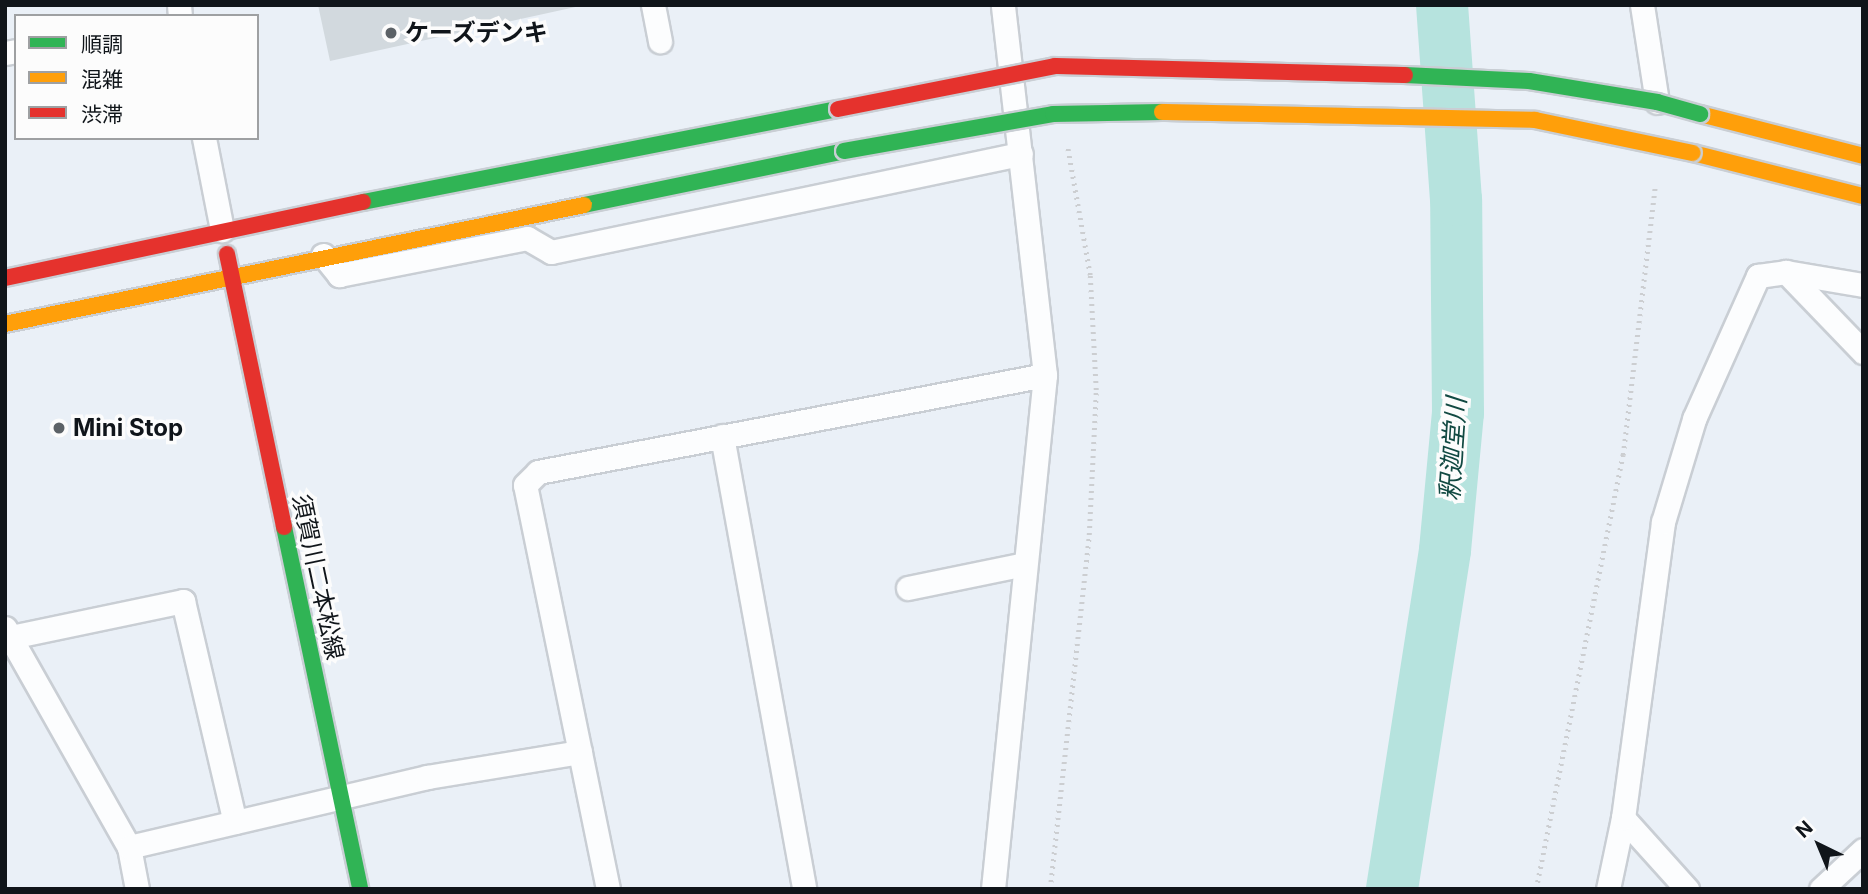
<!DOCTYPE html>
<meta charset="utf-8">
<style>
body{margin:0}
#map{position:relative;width:1868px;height:894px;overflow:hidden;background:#eaf0f7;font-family:Inter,"Noto Sans JP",sans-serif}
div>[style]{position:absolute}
.river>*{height:52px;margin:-26px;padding:0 26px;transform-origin:26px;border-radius:26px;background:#b6e3de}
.building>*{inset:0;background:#d2d9de}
.path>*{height:4.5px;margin-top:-2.25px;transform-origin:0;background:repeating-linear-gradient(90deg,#ccced1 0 2px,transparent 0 7px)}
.roads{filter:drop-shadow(2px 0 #c9ced4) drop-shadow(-2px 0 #c9ced4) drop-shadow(0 2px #c9ced4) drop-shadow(0 -2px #c9ced4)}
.street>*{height:23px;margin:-11.5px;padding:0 11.5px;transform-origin:11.5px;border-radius:11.5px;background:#fcfdfe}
.fast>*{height:16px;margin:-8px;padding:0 8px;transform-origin:8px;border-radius:8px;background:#30b455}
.slow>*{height:16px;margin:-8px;padding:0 8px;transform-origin:8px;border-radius:8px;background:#ff9f0a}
.jam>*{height:16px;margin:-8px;padding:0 8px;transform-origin:8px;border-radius:8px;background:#e5322d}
.bridges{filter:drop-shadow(2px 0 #c9ced4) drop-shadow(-2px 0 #c9ced4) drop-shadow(0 2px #c9ced4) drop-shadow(0 -2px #c9ced4)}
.fast-bridge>*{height:16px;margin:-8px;padding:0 8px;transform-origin:8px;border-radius:8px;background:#30b455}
.slow-bridge>*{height:16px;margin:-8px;padding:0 8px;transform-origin:8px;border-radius:8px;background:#ff9f0a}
.jam-bridge>*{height:16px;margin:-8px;padding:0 8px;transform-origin:8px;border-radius:8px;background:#e5322d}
.dots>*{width:19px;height:19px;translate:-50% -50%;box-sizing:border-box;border:4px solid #fcfcfc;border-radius:50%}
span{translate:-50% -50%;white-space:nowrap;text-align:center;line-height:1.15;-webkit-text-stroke:7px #fcfcfc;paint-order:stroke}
.poi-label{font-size:24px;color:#10151a;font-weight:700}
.left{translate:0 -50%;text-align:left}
.street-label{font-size:24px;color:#10151a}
.water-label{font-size:26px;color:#114942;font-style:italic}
.frame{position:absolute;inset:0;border:7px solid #10151a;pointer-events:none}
.legend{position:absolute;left:14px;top:14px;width:245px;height:126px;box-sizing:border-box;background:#fcfcfc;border:2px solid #9ea0a2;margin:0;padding:9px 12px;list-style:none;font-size:21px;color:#10151a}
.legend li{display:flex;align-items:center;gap:14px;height:35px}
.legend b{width:35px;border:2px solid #9ea0a2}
.north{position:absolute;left:1784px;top:810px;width:70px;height:70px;-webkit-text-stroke:5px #fcfcfc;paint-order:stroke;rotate:317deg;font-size:19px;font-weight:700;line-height:28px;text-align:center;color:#10151a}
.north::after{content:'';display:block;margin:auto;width:24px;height:32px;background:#10151a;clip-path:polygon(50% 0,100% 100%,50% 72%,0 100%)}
</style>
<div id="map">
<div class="river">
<i style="left:1392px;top:889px;width:343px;rotate:-81.1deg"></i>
<i style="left:1445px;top:550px;width:138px;rotate:-84.6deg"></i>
<i style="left:1458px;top:413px;width:213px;rotate:-90.5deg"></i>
<i style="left:1456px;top:200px;width:196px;rotate:-94.1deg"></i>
</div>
<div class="building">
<i style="clip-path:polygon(318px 5px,580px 5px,580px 6px,330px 61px)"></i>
</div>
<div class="path">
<i style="left:1050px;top:889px;width:356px;rotate:-83.7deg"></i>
<i style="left:1089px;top:535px;width:145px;rotate:-87.2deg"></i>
<i style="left:1096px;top:390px;width:115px;rotate:-93deg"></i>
<i style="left:1090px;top:275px;width:132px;rotate:-100deg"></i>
<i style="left:1536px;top:889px;width:443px;rotate:-78.7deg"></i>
<i style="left:1623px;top:455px;width:270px;rotate:-83.2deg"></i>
</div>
<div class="roads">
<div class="street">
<i style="left:179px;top:5px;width:11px;rotate:85deg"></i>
<i style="left:653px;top:5px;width:37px;rotate:79deg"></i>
<i style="left:1642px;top:5px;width:98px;rotate:81.2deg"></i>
<i style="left:5px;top:53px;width:11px;rotate:-10deg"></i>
<i style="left:204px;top:138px;width:94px;rotate:78.9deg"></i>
<i style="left:323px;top:255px;width:26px;rotate:51deg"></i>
<i style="left:339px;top:275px;width:192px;rotate:-11.1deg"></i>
<i style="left:527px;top:238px;width:28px;rotate:30deg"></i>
<i style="left:551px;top:252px;width:480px;rotate:-11.8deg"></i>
<i style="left:1786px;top:272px;width:111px;rotate:46.1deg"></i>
<i style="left:722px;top:436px;width:460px;rotate:79.7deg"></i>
<i style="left:908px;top:588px;width:119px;rotate:-11.6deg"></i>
<i style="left:5px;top:628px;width:252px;rotate:60.5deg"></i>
<i style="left:129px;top:847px;width:43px;rotate:79.2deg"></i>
<i style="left:11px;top:637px;width:176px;rotate:-11.8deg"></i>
<i style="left:183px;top:601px;width:227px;rotate:76.8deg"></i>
<i style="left:1623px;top:818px;width:96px;rotate:48deg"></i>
<i style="left:129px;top:847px;width:306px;rotate:-13.2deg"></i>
<i style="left:427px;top:777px;width:155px;rotate:-9.3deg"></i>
<i style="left:608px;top:889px;width:412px;rotate:-101.6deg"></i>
<i style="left:525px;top:485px;width:18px;rotate:-45deg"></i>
<i style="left:538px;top:472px;width:516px;rotate:-10.83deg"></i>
<i style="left:993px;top:889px;width:517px;rotate:-84.22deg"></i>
<i style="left:1045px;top:375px;width:372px;rotate:-96.5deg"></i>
<i style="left:1608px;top:889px;width:73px;rotate:-78.1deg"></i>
<i style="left:1623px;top:818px;width:299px;rotate:-82.3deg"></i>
<i style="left:1663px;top:522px;width:108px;rotate:-73.2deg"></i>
<i style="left:1694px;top:419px;width:157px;rotate:-65.9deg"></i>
<i style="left:1758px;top:276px;width:28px;rotate:-8deg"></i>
<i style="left:1786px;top:272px;width:78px;rotate:9.6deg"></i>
<i style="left:1821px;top:889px;width:57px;rotate:-42.9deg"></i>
</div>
<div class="fast">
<i style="left:363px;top:202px;width:484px;rotate:-11.1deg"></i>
<i style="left:584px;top:205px;width:266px;rotate:-11.7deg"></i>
<i style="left:284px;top:527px;width:370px;rotate:78.1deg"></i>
</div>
<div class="slow">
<i style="left:1700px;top:114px;width:168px;rotate:14.4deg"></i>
<i style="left:1693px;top:153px;width:175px;rotate:14.2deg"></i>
<i style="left:5px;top:324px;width:591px;rotate:-11.61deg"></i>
</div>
<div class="jam">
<i style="left:227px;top:254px;width:279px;rotate:78.2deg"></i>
<i style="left:5px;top:278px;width:366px;rotate:-12deg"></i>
</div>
</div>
<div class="bridges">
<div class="fast-bridge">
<i style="left:1405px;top:75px;width:124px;rotate:2.8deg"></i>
<i style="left:1529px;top:81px;width:130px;rotate:9.3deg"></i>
<i style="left:1657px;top:102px;width:45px;rotate:15.6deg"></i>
<i style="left:844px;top:151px;width:212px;rotate:-10deg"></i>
<i style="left:1053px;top:114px;width:109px;rotate:-1.1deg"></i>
</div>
<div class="slow-bridge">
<i style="left:1162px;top:112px;width:373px;rotate:1.2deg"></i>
<i style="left:1535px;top:120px;width:161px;rotate:11.8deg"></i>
</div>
<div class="jam-bridge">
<i style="left:838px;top:109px;width:221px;rotate:-11.2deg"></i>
<i style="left:1055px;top:66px;width:350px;rotate:1.5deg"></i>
</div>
</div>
<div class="dots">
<i style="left:391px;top:33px;background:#5c6267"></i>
<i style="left:59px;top:428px;background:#5c6267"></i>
</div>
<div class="poi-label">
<span class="left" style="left:405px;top:33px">ケーズデンキ</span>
<span class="left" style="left:73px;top:428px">Mini Stop</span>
</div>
<div class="street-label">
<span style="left:318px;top:577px;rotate:78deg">須賀川二本松線</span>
</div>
<div class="water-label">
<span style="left:1453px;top:449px;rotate:-86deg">釈迦堂川</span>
</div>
<div class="frame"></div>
<ul class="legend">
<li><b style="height:9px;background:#30b455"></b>順調</li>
<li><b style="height:9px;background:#ff9f0a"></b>混雑</li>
<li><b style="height:9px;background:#e5322d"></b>渋滞</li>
</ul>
<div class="north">N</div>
</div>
